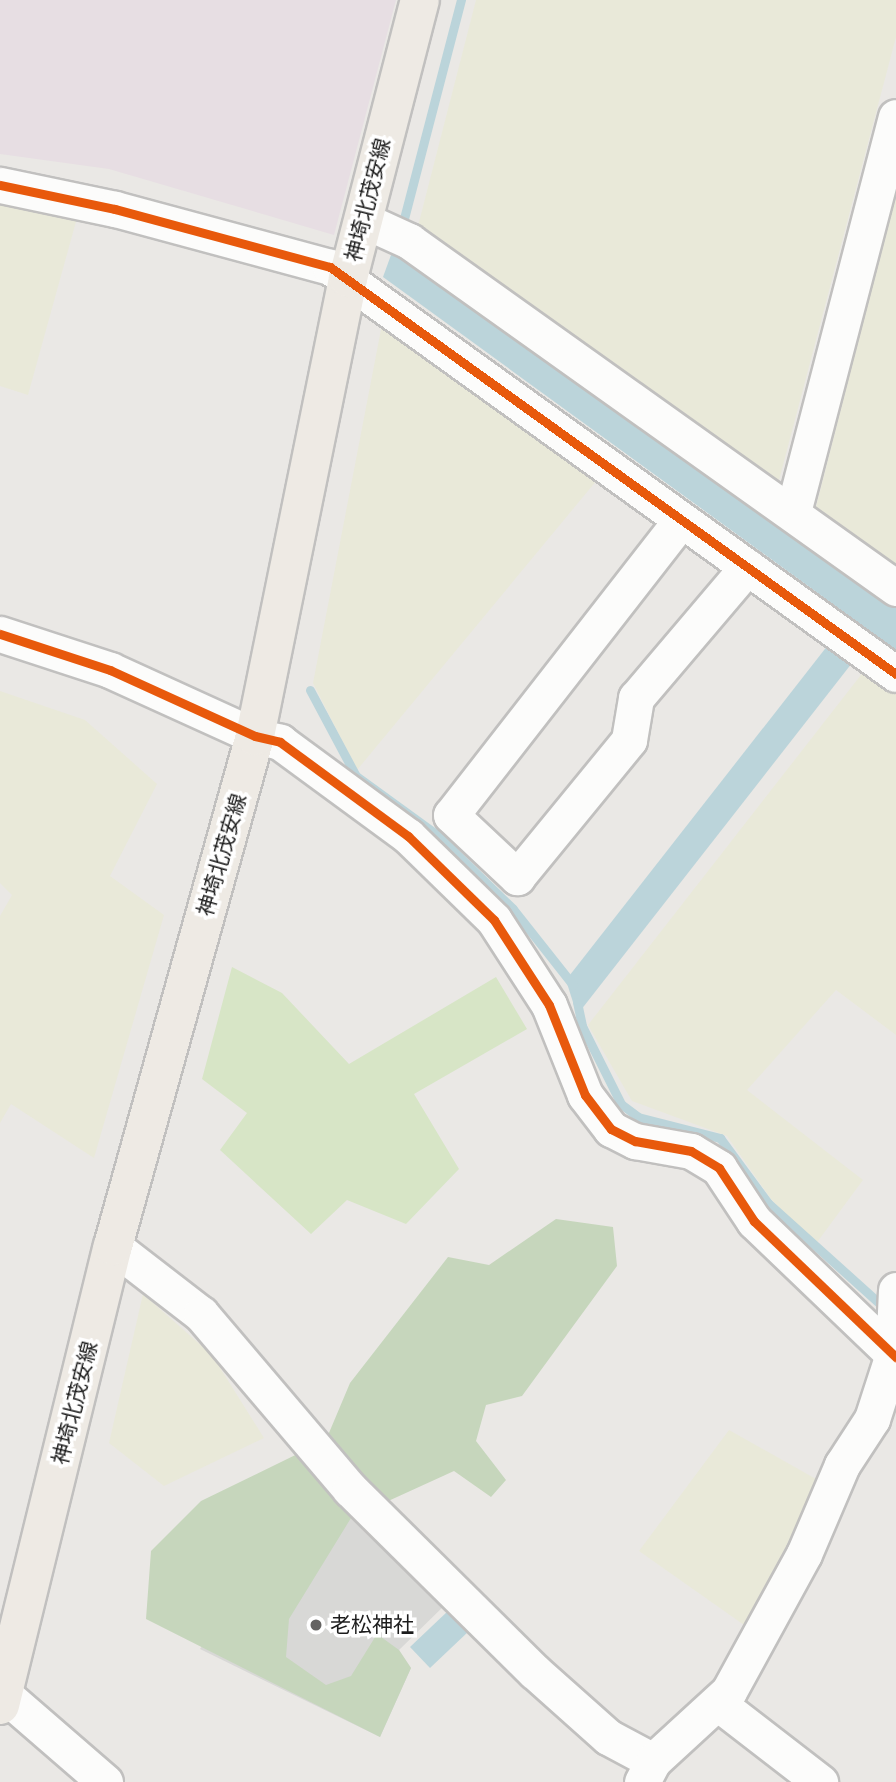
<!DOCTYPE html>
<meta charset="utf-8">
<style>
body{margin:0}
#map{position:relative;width:896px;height:1782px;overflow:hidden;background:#eae8e5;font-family:"Source Sans 3","Noto Sans JP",sans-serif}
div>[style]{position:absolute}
.industrial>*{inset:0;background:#e7dee3}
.religious>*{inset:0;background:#d8d8d6}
.farmland>*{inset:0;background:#e9e9d9}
.grass>*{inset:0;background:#d7e5c6}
.forest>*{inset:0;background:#c6d6bc}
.water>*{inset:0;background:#bbd4da}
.stream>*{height:9px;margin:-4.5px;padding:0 4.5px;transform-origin:4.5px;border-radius:4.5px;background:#bbd4da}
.roads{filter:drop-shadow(2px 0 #c1c0bf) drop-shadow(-2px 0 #c1c0bf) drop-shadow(0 2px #c1c0bf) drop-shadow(0 -2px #c1c0bf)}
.minor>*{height:35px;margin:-17.5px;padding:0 17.5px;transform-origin:17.5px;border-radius:17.5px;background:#fcfcfb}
.major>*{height:38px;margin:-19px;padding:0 19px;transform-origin:19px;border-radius:19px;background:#eeeae4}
.cycleway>*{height:9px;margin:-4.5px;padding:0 4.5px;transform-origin:4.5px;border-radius:4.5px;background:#e8590c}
.dots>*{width:19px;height:19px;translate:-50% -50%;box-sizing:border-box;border:4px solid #fff;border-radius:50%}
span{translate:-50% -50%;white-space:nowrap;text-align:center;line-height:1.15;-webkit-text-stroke:7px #fff;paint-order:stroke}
.street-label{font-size:21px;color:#1c1c1c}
.poi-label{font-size:21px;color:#1c1c1c}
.left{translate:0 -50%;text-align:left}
</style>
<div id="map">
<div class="industrial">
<i style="clip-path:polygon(0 0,396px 0,334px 235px,109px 169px,0 154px)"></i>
</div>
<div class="religious">
<i style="clip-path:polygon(317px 1472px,448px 1602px,399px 1650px,411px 1668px,380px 1737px,200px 1649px)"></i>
</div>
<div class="farmland">
<i style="clip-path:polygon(476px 0,896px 0,896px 37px,778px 484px,418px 226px)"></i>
<i style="clip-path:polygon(896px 191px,896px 570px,815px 511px)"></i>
<i style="clip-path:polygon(0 201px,77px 218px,28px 395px,0 386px)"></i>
<i style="clip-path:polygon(383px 319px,602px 474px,357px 770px,313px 683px)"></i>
<i style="clip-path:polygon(864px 671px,896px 694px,896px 1035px,836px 990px,747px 1090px,863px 1180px,815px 1245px,771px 1199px,727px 1136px,632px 1101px,588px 1025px)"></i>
<i style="clip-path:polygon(0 691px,85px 720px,157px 784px,110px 876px,164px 915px,94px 1158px,11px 1104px,0 1123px,0 916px,12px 895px,0 883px)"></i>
<i style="clip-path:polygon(143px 1294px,212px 1355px,264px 1438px,164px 1486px,109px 1443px)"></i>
<i style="clip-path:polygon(729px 1430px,823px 1483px,744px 1625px,639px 1551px)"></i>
</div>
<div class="grass">
<i style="clip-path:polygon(232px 967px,282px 993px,349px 1064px,496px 977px,527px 1029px,414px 1094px,459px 1169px,406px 1224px,347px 1200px,311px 1234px,220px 1150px,247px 1113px,202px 1079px)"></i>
</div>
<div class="forest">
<i style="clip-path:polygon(556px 1219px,613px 1227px,617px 1266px,522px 1396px,486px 1405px,476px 1441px,506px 1480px,491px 1497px,454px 1471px,351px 1518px,289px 1619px,286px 1657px,326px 1685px,351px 1676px,377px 1634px,399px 1650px,411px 1668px,380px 1737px,146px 1619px,151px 1551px,201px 1501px,326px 1440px,350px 1383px,448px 1257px,489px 1265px)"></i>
</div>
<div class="water">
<i style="clip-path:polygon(395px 244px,896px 608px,896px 650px,383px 277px)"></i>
<i style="clip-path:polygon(828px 645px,852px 663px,577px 1015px,566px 980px)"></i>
<i style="clip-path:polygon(449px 1610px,469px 1631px,430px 1668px,410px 1647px)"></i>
</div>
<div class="stream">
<i style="left:401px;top:230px;width:238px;rotate:-75.4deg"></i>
<i style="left:310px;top:690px;width:98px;rotate:61.9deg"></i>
<i style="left:356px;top:776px;width:99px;rotate:35.9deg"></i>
<i style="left:436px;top:834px;width:107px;rotate:44.2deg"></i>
<i style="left:513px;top:909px;width:97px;rotate:51.7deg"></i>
<i style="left:577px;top:1002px;width:25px;rotate:78deg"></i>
<i style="left:582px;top:1026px;width:87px;rotate:63.4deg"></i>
<i style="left:621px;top:1104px;width:21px;rotate:37deg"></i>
<i style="left:638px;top:1117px;width:85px;rotate:14.4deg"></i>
<i style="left:720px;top:1138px;width:81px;rotate:53.6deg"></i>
<i style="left:768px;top:1203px;width:160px;rotate:42deg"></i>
</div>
<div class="roads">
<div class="minor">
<i style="left:0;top:185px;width:117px;rotate:11.8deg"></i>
<i style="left:115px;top:209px;width:223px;rotate:15.1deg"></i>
<i style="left:330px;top:267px;width:697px;rotate:35.72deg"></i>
<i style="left:363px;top:220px;width:51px;rotate:24.5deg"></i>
<i style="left:409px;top:241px;width:598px;rotate:35.47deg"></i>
<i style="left:793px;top:512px;width:408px;rotate:-75.4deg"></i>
<i style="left:681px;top:520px;width:374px;rotate:127.9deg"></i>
<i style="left:451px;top:815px;width:91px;rotate:43.2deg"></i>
<i style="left:517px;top:877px;width:177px;rotate:-50.7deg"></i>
<i style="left:629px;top:740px;width:43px;rotate:-80.5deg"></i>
<i style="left:636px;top:698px;width:172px;rotate:-49.7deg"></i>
<i style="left:0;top:634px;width:116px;rotate:18.1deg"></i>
<i style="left:110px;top:670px;width:159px;rotate:24.5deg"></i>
<i style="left:255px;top:736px;width:26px;rotate:13deg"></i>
<i style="left:280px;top:742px;width:159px;rotate:36.3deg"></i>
<i style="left:408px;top:836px;width:120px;rotate:44.3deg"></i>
<i style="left:494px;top:920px;width:101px;rotate:57.1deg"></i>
<i style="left:549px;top:1005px;width:97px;rotate:68.2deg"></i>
<i style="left:585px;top:1095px;width:43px;rotate:52.6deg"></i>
<i style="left:611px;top:1129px;width:27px;rotate:27deg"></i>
<i style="left:635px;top:1141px;width:57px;rotate:10.1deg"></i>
<i style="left:691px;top:1151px;width:33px;rotate:31deg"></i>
<i style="left:719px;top:1168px;width:64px;rotate:56.6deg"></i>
<i style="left:754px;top:1221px;width:197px;rotate:43.8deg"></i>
<i style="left:113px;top:1246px;width:111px;rotate:37.7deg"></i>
<i style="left:201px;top:1314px;width:230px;rotate:49.6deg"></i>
<i style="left:350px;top:1489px;width:259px;rotate:44.7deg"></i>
<i style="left:534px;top:1671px;width:99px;rotate:41.7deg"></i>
<i style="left:608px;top:1737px;width:51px;rotate:28.1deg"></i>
<i style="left:0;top:1691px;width:139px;rotate:40.9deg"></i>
<i style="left:719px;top:1704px;width:128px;rotate:37.7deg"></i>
<i style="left:642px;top:1782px;width:24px;rotate:-62deg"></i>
<i style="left:653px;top:1761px;width:103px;rotate:-42.6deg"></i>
<i style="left:729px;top:1691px;width:156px;rotate:-61.3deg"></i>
<i style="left:804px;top:1554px;width:97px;rotate:-66.9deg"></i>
<i style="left:842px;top:1465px;width:55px;rotate:-56.9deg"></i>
<i style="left:872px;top:1419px;width:68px;rotate:-72.1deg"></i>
<i style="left:893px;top:1354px;width:64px;rotate:-87.3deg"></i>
</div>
<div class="major">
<i style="left:0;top:1705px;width:473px;rotate:-76.2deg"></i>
<i style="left:113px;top:1246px;width:529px;rotate:-74.44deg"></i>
<i style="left:255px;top:736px;width:467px;rotate:-78.5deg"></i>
<i style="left:348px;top:278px;width:287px;rotate:-75.5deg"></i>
</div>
</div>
<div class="cycleway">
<i style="left:0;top:185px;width:117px;rotate:11.8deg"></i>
<i style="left:115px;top:209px;width:223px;rotate:15.1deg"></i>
<i style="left:330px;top:267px;width:697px;rotate:35.72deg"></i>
<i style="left:0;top:634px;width:116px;rotate:18.1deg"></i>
<i style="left:110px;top:670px;width:159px;rotate:24.5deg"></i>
<i style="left:255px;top:736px;width:26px;rotate:13deg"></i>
<i style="left:280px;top:742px;width:159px;rotate:36.3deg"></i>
<i style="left:408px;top:836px;width:120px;rotate:44.3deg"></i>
<i style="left:494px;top:920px;width:101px;rotate:57.1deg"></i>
<i style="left:549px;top:1005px;width:97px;rotate:68.2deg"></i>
<i style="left:585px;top:1095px;width:43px;rotate:52.6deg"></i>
<i style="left:611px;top:1129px;width:27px;rotate:27deg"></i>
<i style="left:635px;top:1141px;width:57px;rotate:10.1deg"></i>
<i style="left:691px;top:1151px;width:33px;rotate:31deg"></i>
<i style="left:719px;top:1168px;width:64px;rotate:56.6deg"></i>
<i style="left:754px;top:1221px;width:197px;rotate:43.8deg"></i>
</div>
<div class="dots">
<i style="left:316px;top:1625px;background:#646362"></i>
</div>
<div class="street-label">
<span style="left:368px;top:200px;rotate:-76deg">神埼北茂安線</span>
<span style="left:222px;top:855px;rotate:-74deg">神埼北茂安線</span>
<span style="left:75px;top:1403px;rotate:-76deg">神埼北茂安線</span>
</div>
<div class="poi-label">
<span class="left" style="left:330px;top:1625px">老松神社</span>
</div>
</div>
